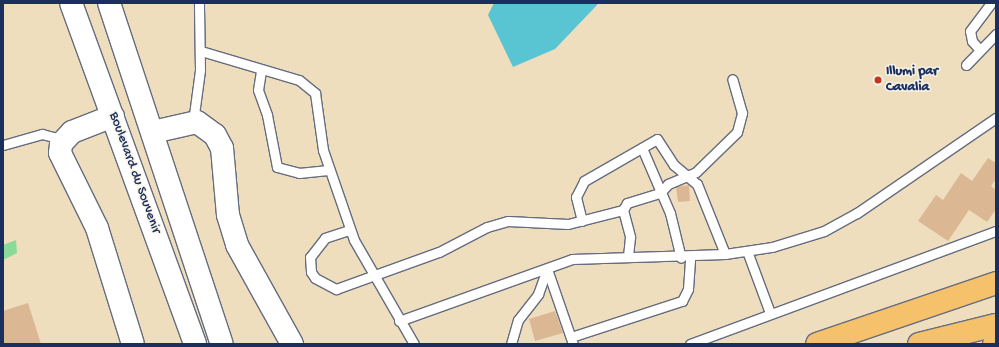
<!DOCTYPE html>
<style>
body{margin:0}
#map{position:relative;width:999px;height:347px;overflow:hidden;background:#eedebd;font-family:"Gochi Hand",sans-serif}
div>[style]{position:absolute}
.green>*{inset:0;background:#8ada9a}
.water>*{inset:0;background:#59c4d2}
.building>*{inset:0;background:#dbb893}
.roads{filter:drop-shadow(1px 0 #656c7f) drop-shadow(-1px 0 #656c7f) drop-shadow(0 1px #656c7f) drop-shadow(0 -1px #656c7f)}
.service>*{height:9px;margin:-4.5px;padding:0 4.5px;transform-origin:4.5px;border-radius:4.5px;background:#fff}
.tertiary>*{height:22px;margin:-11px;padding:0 11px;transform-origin:11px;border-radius:11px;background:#fff}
.motorway>*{height:22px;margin:-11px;padding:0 11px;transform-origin:11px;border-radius:11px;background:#f5c16b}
.dots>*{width:11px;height:11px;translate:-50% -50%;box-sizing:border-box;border:2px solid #f7f3e8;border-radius:50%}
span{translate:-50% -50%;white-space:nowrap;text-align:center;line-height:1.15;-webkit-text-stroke:3px #f7f3e8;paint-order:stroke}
.poi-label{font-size:14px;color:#1b2f5e;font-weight:700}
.left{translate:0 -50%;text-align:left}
.street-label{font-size:14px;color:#1b2f5e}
.frame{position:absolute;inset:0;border:4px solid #1b2f5e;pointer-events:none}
</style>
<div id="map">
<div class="green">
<i style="clip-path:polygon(16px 240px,17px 253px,3px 260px,3px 245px)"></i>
</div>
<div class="water">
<i style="clip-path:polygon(494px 3px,599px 3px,555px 49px,513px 67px,488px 15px)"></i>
</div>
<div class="building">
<i style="clip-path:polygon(988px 158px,996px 163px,996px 179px,991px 186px,996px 190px,996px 209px,987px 222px,969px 210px,948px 241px,918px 221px,936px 195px,943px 200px,961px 173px,972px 181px)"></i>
<i style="clip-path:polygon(689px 185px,690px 201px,678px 202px,676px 187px)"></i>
<i style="clip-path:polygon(28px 303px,41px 344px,3px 344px,3px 311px)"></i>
<i style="clip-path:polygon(555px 311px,563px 333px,535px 341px,529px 319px)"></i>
</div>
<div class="roads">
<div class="service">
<i style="left:980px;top:50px;width:12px;rotate:-132deg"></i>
<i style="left:972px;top:41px;width:10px;rotate:-101deg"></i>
<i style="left:970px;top:31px;width:35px;rotate:-53deg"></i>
<i style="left:201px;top:51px;width:102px;rotate:16.5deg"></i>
<i style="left:299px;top:80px;width:21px;rotate:39deg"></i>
<i style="left:315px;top:93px;width:58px;rotate:82deg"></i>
<i style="left:323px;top:150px;width:95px;rotate:71deg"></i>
<i style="left:354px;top:240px;width:120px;rotate:60deg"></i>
<i style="left:966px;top:65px;width:43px;rotate:-45.9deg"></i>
<i style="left:261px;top:71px;width:19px;rotate:99deg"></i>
<i style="left:258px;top:90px;width:27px;rotate:70deg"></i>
<i style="left:267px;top:115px;width:53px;rotate:79.1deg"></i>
<i style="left:277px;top:167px;width:23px;rotate:15deg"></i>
<i style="left:299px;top:173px;width:29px;rotate:-6deg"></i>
<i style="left:193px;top:122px;width:52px;rotate:-82.3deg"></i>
<i style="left:200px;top:70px;width:67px;rotate:-90.9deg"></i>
<i style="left:3px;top:145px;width:41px;rotate:-15.8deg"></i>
<i style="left:42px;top:134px;width:23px;rotate:15deg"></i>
<i style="left:642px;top:148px;width:71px;rotate:66.7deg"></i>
<i style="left:670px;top:213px;width:46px;rotate:76.3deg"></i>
<i style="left:623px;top:210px;width:8px;rotate:-60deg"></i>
<i style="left:627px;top:203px;width:34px;rotate:-17deg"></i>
<i style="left:660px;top:193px;width:12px;rotate:-48deg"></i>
<i style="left:668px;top:184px;width:30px;rotate:-23deg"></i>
<i style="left:696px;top:172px;width:57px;rotate:-44.3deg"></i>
<i style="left:737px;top:132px;width:20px;rotate:-75deg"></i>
<i style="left:742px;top:113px;width:35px;rotate:-106deg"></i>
<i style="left:582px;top:221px;width:25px;rotate:-104deg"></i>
<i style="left:576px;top:197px;width:18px;rotate:-63deg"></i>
<i style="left:584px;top:181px;width:84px;rotate:-29.9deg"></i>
<i style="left:657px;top:139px;width:31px;rotate:57deg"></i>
<i style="left:674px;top:165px;width:30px;rotate:40deg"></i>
<i style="left:697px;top:184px;width:75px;rotate:68.2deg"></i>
<i style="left:349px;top:230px;width:25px;rotate:162deg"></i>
<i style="left:325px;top:238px;width:24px;rotate:128deg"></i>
<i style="left:310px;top:257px;width:15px;rotate:86deg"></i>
<i style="left:311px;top:272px;width:7px;rotate:56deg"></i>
<i style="left:315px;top:278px;width:24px;rotate:28deg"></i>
<i style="left:336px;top:289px;width:109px;rotate:-19.8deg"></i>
<i style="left:439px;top:252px;width:54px;rotate:-27.5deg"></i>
<i style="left:487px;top:227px;width:22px;rotate:-16deg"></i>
<i style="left:508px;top:221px;width:60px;rotate:2.9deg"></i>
<i style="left:568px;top:224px;width:57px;rotate:-14.3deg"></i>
<i style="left:623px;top:210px;width:28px;rotate:75deg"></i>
<i style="left:630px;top:237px;width:20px;rotate:96deg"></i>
<i style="left:747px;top:251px;width:66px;rotate:69.6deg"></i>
<i style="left:547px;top:269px;width:79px;rotate:70.9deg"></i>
<i style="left:399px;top:321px;width:184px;rotate:-19.7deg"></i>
<i style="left:572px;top:259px;width:153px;rotate:-1.9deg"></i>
<i style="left:725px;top:254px;width:48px;rotate:-8.5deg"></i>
<i style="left:772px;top:247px;width:54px;rotate:-17.1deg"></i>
<i style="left:824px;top:231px;width:38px;rotate:-29deg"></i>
<i style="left:857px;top:213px;width:168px;rotate:-34.4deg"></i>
<i style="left:571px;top:337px;width:117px;rotate:-18deg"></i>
<i style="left:682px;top:301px;width:13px;rotate:-63deg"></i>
<i style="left:688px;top:289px;width:32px;rotate:-86deg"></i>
<i style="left:511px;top:344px;width:25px;rotate:-74deg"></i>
<i style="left:518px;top:320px;width:33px;rotate:-52deg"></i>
<i style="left:538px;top:294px;width:27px;rotate:-70deg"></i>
<i style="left:690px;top:344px;width:326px;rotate:-20.3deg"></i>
</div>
<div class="tertiary">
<i style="left:71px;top:3px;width:363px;rotate:70deg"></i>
<i style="left:109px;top:3px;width:359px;rotate:71.7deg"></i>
<i style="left:113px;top:116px;width:44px;rotate:158.7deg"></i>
<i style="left:72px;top:132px;width:16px;rotate:133deg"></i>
<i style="left:61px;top:144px;width:9px;rotate:96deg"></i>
<i style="left:60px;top:153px;width:84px;rotate:63.7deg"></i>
<i style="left:97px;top:228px;width:121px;rotate:72.8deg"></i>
<i style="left:153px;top:132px;width:45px;rotate:-12.8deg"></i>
<i style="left:197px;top:122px;width:22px;rotate:36deg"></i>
<i style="left:215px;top:135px;width:15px;rotate:62deg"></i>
<i style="left:222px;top:148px;width:67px;rotate:84.9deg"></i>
<i style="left:228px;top:215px;width:31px;rotate:73deg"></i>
<i style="left:237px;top:245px;width:113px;rotate:60.9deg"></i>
</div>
<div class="motorway">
<i style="left:817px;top:344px;width:189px;rotate:-18.8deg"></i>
<i style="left:919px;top:344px;width:79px;rotate:-13.9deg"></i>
<i style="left:994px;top:344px;width:2px;rotate:-27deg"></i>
</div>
</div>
<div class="dots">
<i style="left:878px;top:80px;background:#c8321e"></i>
</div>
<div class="poi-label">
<span class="left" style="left:886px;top:80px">Illumi par<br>Cavalia</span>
</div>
<div class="street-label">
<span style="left:134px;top:173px;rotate:70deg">Boulevard du Souvenir</span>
</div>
<div class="frame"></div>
</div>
